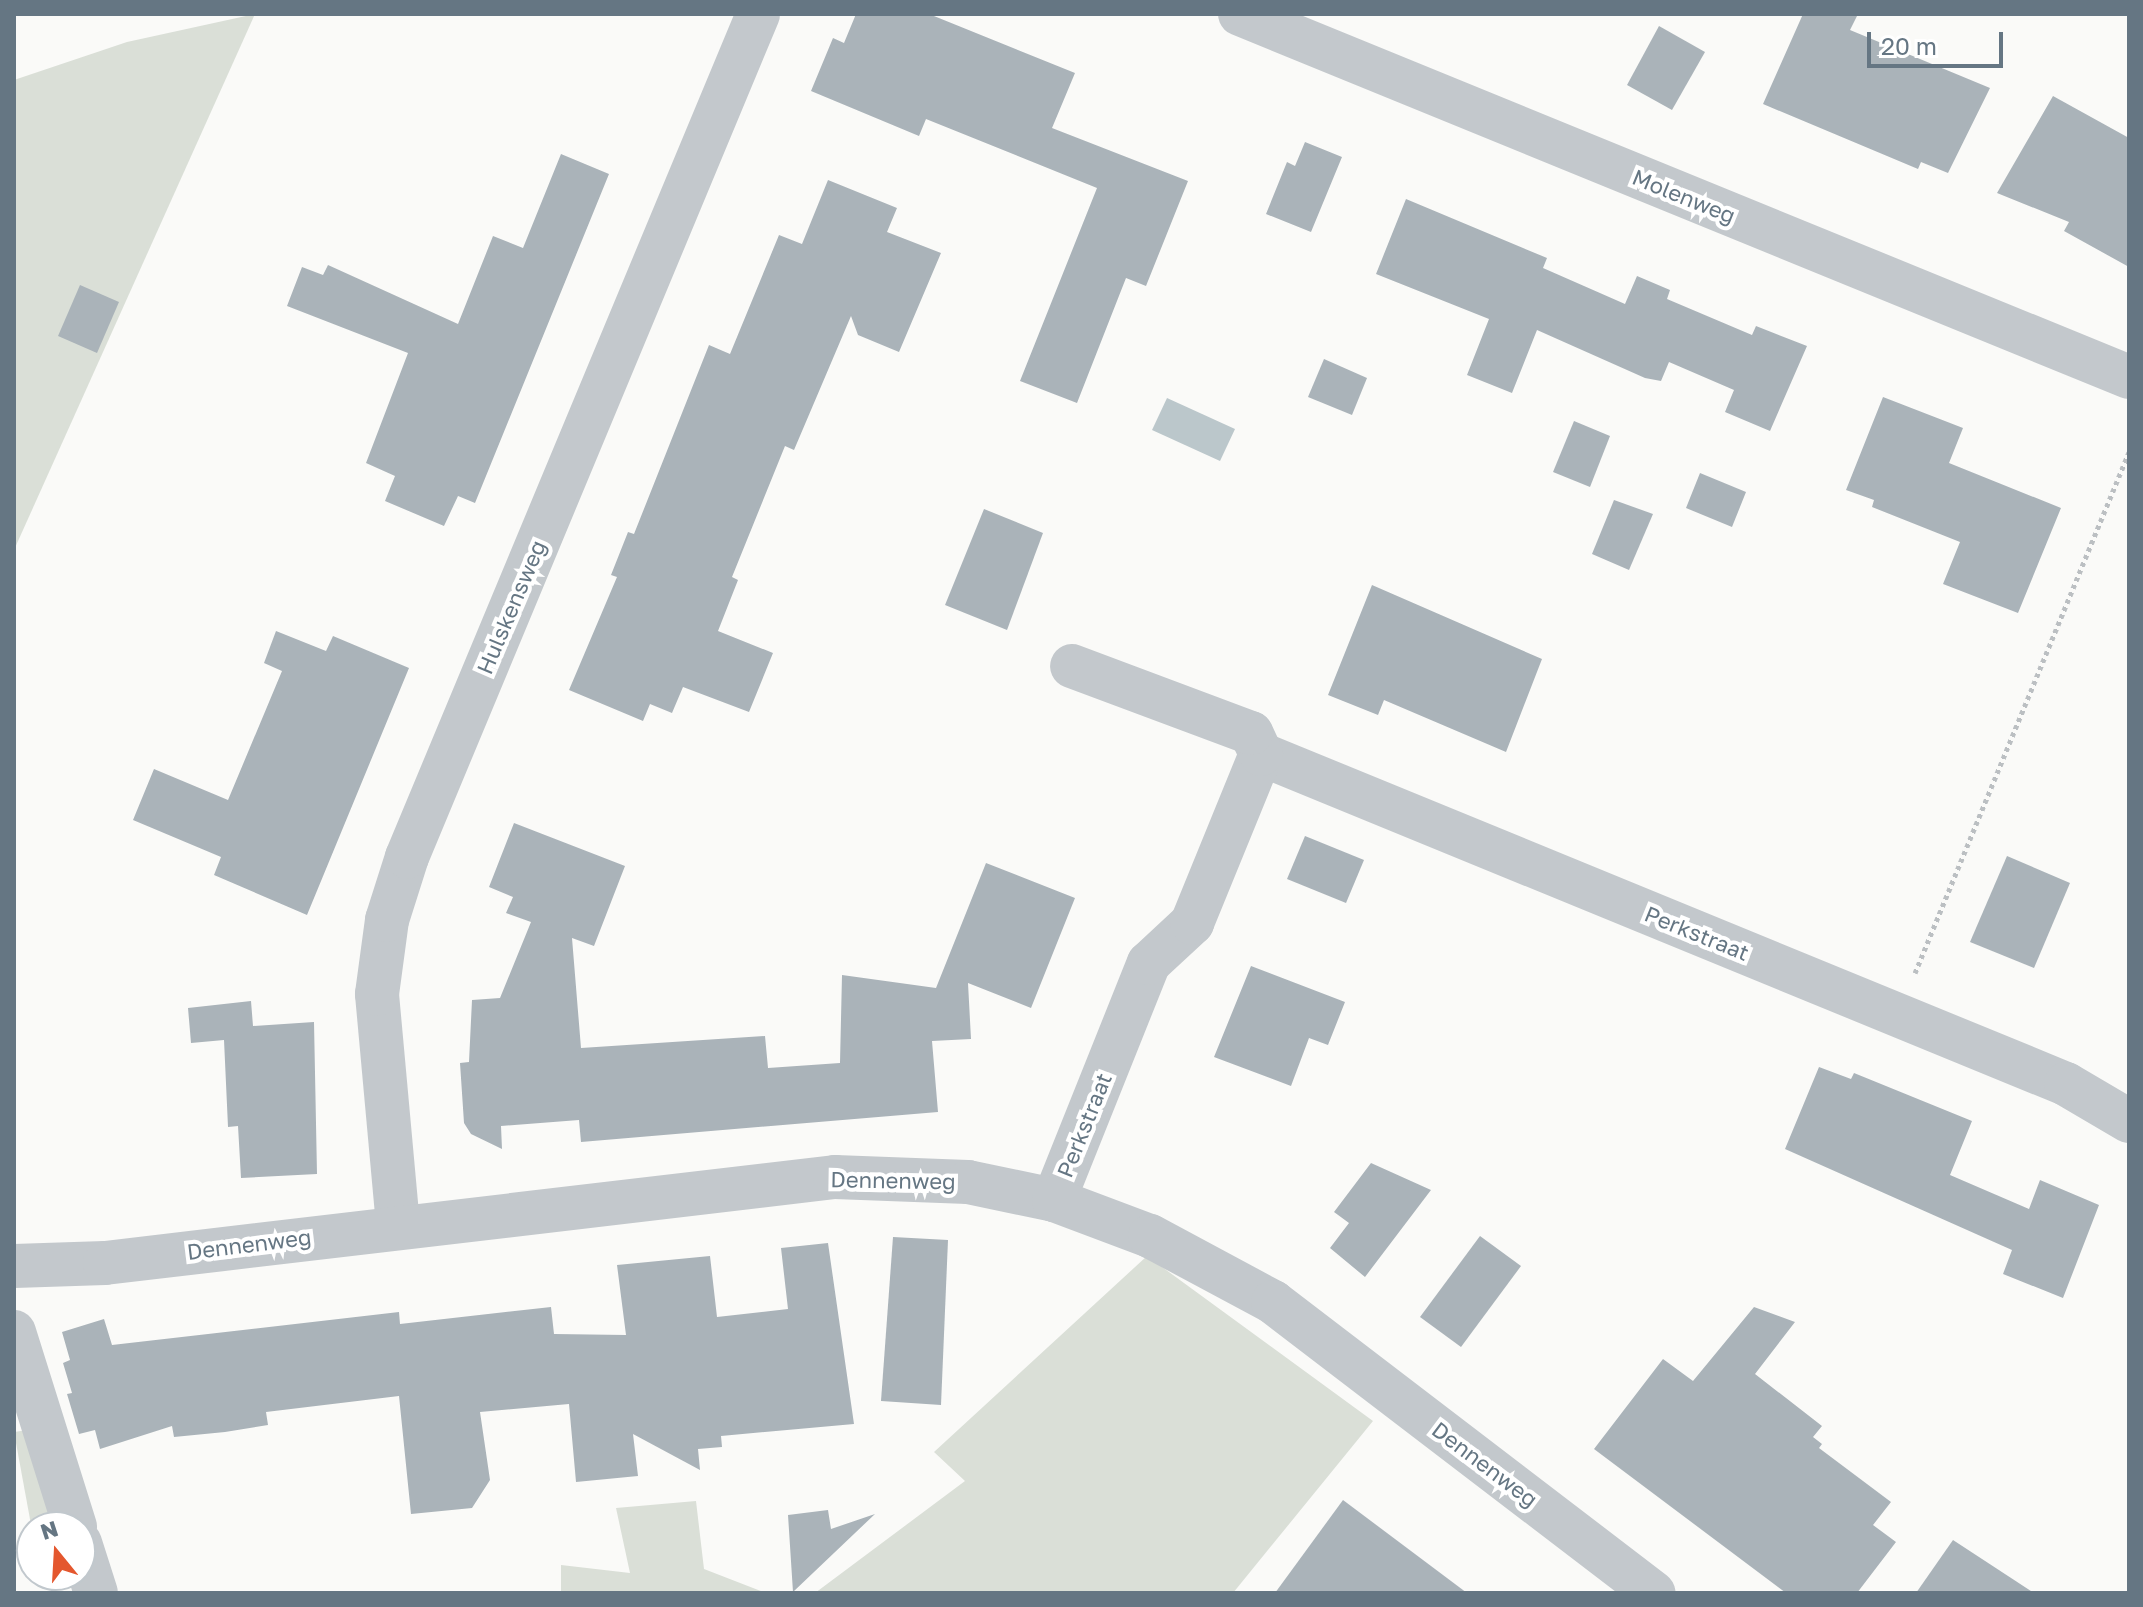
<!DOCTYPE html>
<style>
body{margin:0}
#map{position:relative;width:2143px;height:1607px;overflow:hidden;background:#fafaf8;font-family:"Golos Text",sans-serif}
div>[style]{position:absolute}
.green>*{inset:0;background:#dadfd7}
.water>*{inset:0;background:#bbc7cb}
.building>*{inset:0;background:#aab3b9}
.path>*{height:5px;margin-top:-2.5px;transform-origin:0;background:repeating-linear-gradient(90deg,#bbbfc2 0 4px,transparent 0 8px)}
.minor>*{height:44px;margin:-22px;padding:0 22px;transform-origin:22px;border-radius:22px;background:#c3c8cc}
span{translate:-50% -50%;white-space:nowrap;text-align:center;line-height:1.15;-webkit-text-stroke:8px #fff;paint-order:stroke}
.street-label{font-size:22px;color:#657683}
.frame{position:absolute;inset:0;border:16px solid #657683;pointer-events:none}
.north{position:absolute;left:16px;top:1511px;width:80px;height:80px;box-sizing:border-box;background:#fff;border:2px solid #c1c8cd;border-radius:50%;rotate:342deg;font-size:22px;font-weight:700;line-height:32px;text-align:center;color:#657683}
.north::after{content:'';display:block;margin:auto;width:28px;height:36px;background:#e4572e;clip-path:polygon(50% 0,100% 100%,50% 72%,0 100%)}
.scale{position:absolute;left:1867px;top:32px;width:136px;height:36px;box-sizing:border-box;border:4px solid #657683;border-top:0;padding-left:10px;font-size:24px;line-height:28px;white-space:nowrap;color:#657683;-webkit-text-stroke:6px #fff;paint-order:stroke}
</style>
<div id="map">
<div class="green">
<i style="clip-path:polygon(255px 14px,14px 550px,14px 80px,127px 42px)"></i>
<i style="clip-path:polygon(1147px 1256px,1373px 1421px,1233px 1593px,815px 1593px,965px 1481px,934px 1452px)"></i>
<i style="clip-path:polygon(35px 1429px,66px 1527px,32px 1530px,14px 1432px)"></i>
<i style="clip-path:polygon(696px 1501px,704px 1569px,766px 1593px,561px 1593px,561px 1565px,630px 1573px,616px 1508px)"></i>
</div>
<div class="water">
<i style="clip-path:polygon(1167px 398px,1235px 429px,1220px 461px,1152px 430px)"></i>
</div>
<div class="building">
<i style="clip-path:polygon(856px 14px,929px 14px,1075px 73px,1052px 128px,1188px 181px,1146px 286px,1126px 278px,1077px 403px,1020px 381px,1097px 188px,926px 119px,919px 136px,811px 91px,833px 38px,844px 43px)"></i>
<i style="clip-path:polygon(1803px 14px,1858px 14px,1850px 30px,1990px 88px,1948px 173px,1921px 162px,1918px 169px,1763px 104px)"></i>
<i style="clip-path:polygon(1659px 26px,1705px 52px,1672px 110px,1627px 85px)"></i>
<i style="clip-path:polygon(2053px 96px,2129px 138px,2129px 267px,2064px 231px,2069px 222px,1997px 193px)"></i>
<i style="clip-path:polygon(1305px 142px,1342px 157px,1311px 232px,1266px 214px,1287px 162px,1295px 166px)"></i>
<i style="clip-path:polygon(561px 154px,609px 174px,475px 503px,458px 496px,444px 526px,385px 501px,395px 476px,366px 463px,408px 353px,287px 306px,302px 267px,323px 275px,328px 265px,458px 324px,493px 236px,523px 248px)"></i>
<i style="clip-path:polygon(828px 180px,897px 208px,887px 232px,941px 253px,899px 352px,858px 335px,851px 316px,794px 450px,785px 446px,732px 577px,738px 580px,718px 631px,773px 653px,749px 712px,683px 687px,672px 713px,650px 704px,643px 721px,569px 690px,617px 577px,611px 575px,628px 532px,634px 534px,709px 345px,730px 354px,779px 235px,802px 244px)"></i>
<i style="clip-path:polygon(1406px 199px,1547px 258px,1543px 268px,1625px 304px,1637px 276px,1670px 290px,1667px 299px,1752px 335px,1756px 326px,1807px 346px,1770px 431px,1725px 412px,1734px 390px,1669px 362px,1661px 381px,1645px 378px,1537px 330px,1512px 393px,1467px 375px,1489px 319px,1376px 274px)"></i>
<i style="clip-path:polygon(80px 285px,119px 302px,97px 353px,58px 336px)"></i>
<i style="clip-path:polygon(1324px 359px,1367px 378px,1352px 415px,1308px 397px)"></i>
<i style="clip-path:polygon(1883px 397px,1963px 428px,1949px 463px,2061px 508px,2018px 613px,1943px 584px,1960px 542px,1872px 507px,1874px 500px,1846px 490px)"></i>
<i style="clip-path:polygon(1574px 421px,1610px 436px,1590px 487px,1553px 472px)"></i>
<i style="clip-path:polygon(1700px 473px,1746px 492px,1732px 527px,1686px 508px)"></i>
<i style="clip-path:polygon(1614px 500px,1653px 514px,1629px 570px,1592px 554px)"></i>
<i style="clip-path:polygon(984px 509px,1043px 533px,1007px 630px,945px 605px)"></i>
<i style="clip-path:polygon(1372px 585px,1542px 659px,1506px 752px,1384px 700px,1378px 715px,1328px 695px)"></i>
<i style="clip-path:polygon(276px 631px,326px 651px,333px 636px,409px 668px,307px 915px,214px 875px,221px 857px,133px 820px,154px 769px,228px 800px,282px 671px,264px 663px)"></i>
<i style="clip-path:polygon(514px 823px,625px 866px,594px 946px,572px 938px,581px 1048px,765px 1036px,768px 1068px,840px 1063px,842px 975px,936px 988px,986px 863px,1075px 898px,1031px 1008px,968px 983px,971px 1039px,932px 1041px,938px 1112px,581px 1142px,579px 1120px,501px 1126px,502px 1149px,471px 1134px,464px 1123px,460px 1063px,469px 1062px,472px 1000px,500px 998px,531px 922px,506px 913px,513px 897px,489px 887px)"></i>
<i style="clip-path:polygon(1305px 836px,1364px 860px,1346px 903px,1287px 879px)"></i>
<i style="clip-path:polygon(2007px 856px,2070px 883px,2034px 968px,1970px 942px)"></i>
<i style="clip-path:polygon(1251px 966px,1345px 1002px,1328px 1045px,1309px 1038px,1291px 1086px,1214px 1057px)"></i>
<i style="clip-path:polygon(251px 1001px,253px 1026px,314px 1022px,317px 1174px,241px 1178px,238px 1126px,228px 1127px,224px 1040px,191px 1043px,188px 1008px)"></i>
<i style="clip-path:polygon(1819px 1067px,1851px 1079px,1854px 1073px,1972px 1121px,1950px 1175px,2029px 1209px,2040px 1180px,2099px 1205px,2063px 1298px,2003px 1274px,2012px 1250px,1785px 1149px)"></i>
<i style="clip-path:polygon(1371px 1163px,1431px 1190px,1365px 1277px,1330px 1248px,1349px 1223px,1334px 1212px)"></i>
<i style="clip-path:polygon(1480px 1236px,1521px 1266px,1461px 1347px,1420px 1317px)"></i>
<i style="clip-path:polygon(893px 1237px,948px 1240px,941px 1405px,881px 1401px)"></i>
<i style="clip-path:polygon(828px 1243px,854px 1424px,721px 1436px,722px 1447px,698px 1449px,700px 1470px,633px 1434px,638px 1476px,576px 1482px,569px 1404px,480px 1412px,490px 1480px,472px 1508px,411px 1514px,399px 1396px,266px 1412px,268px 1425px,225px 1432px,174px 1437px,172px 1426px,100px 1449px,95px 1430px,79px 1434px,67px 1394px,72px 1393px,63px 1363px,70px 1360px,62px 1332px,104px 1319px,112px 1345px,399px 1312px,400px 1324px,551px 1307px,554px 1334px,626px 1335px,617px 1265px,710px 1256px,717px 1317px,788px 1309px,781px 1248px)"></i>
<i style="clip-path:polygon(1754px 1307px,1795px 1322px,1755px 1374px,1822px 1426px,1813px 1437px,1822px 1444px,1819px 1448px,1891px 1502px,1873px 1525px,1896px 1542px,1857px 1593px,1786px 1593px,1594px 1449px,1663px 1359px,1693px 1381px)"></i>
<i style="clip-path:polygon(1343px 1500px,1467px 1593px,1275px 1593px)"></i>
<i style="clip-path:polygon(828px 1510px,831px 1529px,875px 1514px,793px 1592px,788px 1515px)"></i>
<i style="clip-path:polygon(1953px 1540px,2034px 1593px,1916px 1593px)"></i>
</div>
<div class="path">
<i style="left:1915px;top:973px;width:563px;rotate:-67.67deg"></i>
</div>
<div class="minor">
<i style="left:1240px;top:14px;width:960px;rotate:22.21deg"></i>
<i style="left:1261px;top:754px;width:870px;rotate:22.29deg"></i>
<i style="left:2066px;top:1084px;width:73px;rotate:30.4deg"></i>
<i style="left:1054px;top:1200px;width:255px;rotate:-68.2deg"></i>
<i style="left:1149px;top:963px;width:59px;rotate:-42.9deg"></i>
<i style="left:1192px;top:923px;width:183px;rotate:-67.8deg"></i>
<i style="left:1261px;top:754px;width:23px;rotate:-115deg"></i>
<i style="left:1251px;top:733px;width:191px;rotate:-159.5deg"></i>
<i style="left:398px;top:1225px;width:232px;rotate:-95.2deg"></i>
<i style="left:377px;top:994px;width:75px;rotate:-82.3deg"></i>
<i style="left:387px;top:920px;width:66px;rotate:-72.4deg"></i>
<i style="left:407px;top:857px;width:913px;rotate:-67.39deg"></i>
<i style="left:14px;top:1266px;width:91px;rotate:-1.9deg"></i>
<i style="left:105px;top:1263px;width:735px;rotate:-6.72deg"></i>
<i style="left:835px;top:1177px;width:133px;rotate:2.2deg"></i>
<i style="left:968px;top:1182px;width:88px;rotate:11.8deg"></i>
<i style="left:1054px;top:1200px;width:103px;rotate:20.6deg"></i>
<i style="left:1150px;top:1236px;width:140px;rotate:28.2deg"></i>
<i style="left:1273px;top:1302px;width:479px;rotate:37.4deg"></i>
<i style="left:14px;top:1332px;width:204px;rotate:72.6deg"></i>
<i style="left:80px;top:1543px;width:52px;rotate:72.3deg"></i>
</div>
<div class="street-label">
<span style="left:1684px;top:196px;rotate:22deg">Molenweg</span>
<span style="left:511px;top:607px;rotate:-67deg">Hulskensweg</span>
<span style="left:1697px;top:933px;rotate:22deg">Perkstraat</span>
<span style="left:1084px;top:1125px;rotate:-68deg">Perkstraat</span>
<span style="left:893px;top:1180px;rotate:1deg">Dennenweg</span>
<span style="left:249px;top:1244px;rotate:-7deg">Dennenweg</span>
<span style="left:1485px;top:1464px;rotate:37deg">Dennenweg</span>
</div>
<div class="frame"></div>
<div class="north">N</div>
<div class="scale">20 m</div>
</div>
